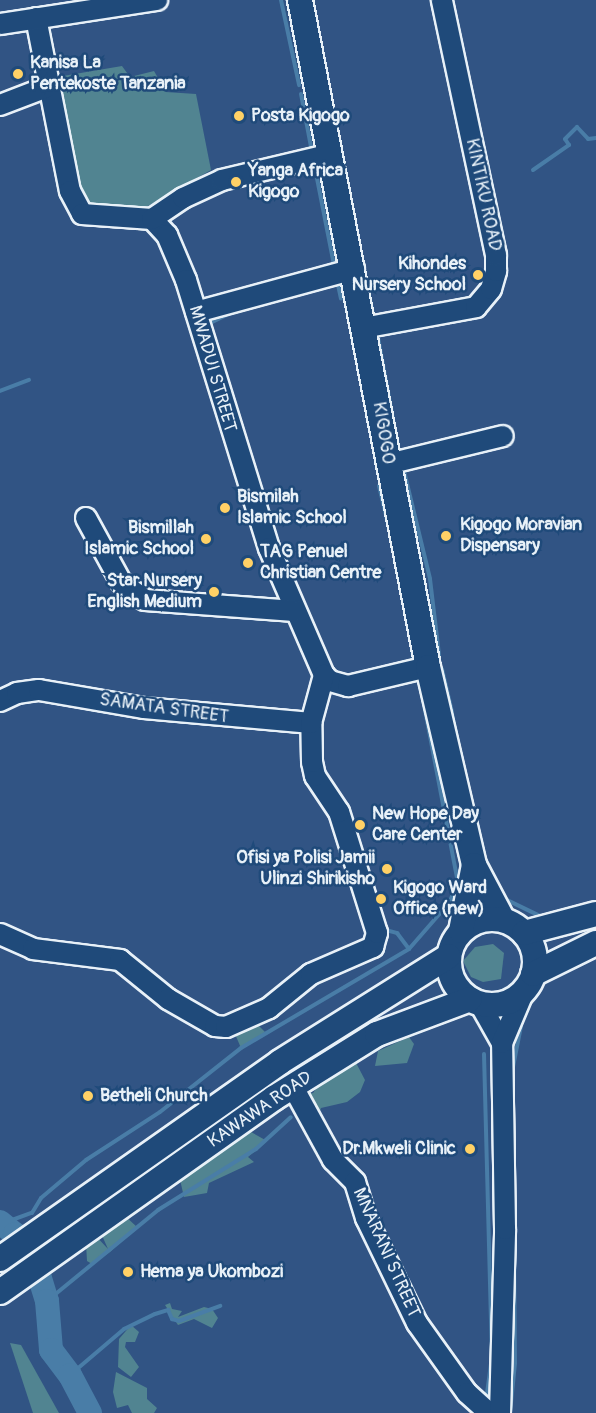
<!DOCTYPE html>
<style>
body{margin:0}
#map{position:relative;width:596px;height:1413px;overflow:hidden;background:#315484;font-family:Pangolin,sans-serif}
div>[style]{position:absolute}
.green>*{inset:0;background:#518491}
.stream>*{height:4px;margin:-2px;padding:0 2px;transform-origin:2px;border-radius:2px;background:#497da7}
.river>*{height:24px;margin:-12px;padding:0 12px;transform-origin:12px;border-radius:12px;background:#497da7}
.roads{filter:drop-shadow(2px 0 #e8f1f8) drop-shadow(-2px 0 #e8f1f8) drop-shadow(0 2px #e8f1f8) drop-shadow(0 -2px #e8f1f8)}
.minor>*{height:20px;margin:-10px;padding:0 10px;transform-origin:10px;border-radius:10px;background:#1f4a7a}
.major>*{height:24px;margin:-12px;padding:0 12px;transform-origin:12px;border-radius:12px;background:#1f4a7a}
.major>.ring{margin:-12px;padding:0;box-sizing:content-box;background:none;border:24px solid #1f4a7a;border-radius:50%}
.dots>*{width:16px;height:16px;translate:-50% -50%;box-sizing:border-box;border:3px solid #1f4a7a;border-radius:50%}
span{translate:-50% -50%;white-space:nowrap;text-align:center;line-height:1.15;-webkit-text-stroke:5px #1f4a7a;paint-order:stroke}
.poi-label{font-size:18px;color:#e8f1f8;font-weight:700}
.left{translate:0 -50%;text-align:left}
.right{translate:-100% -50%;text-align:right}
.street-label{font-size:18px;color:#e8f1f8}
</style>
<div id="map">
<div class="green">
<i style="clip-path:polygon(122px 66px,130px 77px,154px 71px,166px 92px,196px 94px,211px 170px,148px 206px,94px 208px,80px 200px,57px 77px)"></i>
<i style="clip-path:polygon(493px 944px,504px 953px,501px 979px,483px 982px,471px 977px,463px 961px,475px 947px)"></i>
<i style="clip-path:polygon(257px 1024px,265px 1032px,241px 1048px,235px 1034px)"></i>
<i style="clip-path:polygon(409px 1037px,414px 1044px,407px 1063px,375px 1066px,378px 1051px)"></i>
<i style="clip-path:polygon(354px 1059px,365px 1080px,360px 1092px,347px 1102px,321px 1108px,318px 1117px,297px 1094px,313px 1093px,336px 1060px)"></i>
<i style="clip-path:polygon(251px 1132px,267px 1141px,248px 1157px,254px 1162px,209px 1183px,207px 1193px,184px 1197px,178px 1171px,225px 1141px,240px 1139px)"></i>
<i style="clip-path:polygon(124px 1215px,137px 1227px,110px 1252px,92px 1264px,87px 1261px,86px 1244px,95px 1235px,108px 1249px,100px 1231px)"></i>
<i style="clip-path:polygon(170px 1303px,172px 1309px,182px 1311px,178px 1317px,204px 1307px,212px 1309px,218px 1318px,212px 1328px,194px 1319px,178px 1325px,165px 1305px)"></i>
<i style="clip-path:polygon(131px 1325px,139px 1332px,135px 1342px,126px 1342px,125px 1347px,139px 1367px,131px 1377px,118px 1367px,119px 1339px)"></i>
<i style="clip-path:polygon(10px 1343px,21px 1345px,59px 1413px,33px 1413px)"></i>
<i style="clip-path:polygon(116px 1372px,147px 1388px,147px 1399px,157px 1408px,154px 1413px,132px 1413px,128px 1405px,117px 1408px,113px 1392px)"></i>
</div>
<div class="stream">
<i style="left:281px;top:0;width:87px;rotate:78deg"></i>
<i style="left:314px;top:12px;width:58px;rotate:79.1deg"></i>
<i style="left:301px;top:94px;width:59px;rotate:79.3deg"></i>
<i style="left:314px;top:163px;width:104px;rotate:78.9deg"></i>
<i style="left:533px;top:170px;width:44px;rotate:-34.8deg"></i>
<i style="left:569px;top:145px;width:7px;rotate:-124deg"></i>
<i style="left:565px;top:139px;width:17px;rotate:-45deg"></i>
<i style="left:577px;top:127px;width:16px;rotate:47deg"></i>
<i style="left:588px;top:139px;width:8px;rotate:-7deg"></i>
<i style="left:167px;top:217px;width:18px;rotate:61deg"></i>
<i style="left:337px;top:280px;width:19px;rotate:78deg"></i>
<i style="left:370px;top:300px;width:19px;rotate:78deg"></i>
<i style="left:242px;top:309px;width:40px;rotate:-14.4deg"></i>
<i style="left:206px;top:325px;width:32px;rotate:-26deg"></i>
<i style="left:377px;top:332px;width:122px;rotate:79.6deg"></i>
<i style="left:0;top:391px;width:31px;rotate:-21deg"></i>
<i style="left:403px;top:467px;width:115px;rotate:76.4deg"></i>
<i style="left:430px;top:579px;width:77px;rotate:83.2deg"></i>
<i style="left:379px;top:486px;width:56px;rotate:76.5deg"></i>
<i style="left:409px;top:630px;width:33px;rotate:81deg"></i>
<i style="left:442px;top:669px;width:44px;rotate:76.9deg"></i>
<i style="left:452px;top:714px;width:30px;rotate:78deg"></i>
<i style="left:501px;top:897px;width:46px;rotate:26deg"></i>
<i style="left:382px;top:929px;width:16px;rotate:15deg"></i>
<i style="left:397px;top:933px;width:20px;rotate:53deg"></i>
<i style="left:484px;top:1054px;width:302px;rotate:88.5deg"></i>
<i style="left:492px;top:1356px;width:45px;rotate:97.6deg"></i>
<i style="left:512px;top:1072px;width:47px;rotate:-78.9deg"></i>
<i style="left:1px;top:1224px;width:33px;rotate:-20deg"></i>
<i style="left:32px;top:1213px;width:17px;rotate:-59deg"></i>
<i style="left:41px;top:1198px;width:59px;rotate:-40.2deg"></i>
<i style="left:86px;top:1160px;width:88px;rotate:-33deg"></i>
<i style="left:160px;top:1112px;width:103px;rotate:-38.3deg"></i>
<i style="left:241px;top:1048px;width:195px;rotate:-30.5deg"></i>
<i style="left:409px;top:949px;width:61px;rotate:-49deg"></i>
<i style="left:449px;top:903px;width:22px;rotate:-66deg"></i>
<i style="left:458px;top:883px;width:197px;rotate:-100.8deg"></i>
<i style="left:47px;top:1301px;width:144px;rotate:-39.3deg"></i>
<i style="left:158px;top:1210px;width:115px;rotate:-31.9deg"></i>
<i style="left:256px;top:1149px;width:47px;rotate:-42.4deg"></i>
<i style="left:70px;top:1375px;width:71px;rotate:-40.4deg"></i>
<i style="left:124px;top:1329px;width:34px;rotate:-26deg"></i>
<i style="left:155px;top:1314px;width:14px;rotate:-17deg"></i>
<i style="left:168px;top:1310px;width:10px;rotate:66deg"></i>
<i style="left:172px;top:1319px;width:7px;rotate:16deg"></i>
<i style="left:179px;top:1321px;width:44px;rotate:-20.1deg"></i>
<i style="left:510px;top:1413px;width:50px;rotate:-84.3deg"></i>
<i style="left:515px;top:1363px;width:107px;rotate:-90.5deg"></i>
</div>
<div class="river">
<i style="left:0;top:1222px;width:19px;rotate:39deg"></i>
<i style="left:15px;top:1234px;width:48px;rotate:59.7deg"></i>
<i style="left:39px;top:1275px;width:27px;rotate:73deg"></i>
<i style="left:47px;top:1301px;width:49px;rotate:85.3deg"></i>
<i style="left:51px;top:1350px;width:31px;rotate:53deg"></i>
<i style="left:70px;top:1375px;width:43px;rotate:62.2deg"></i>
</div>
<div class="roads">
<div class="minor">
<i style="left:36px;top:18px;width:176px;rotate:78.9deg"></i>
<i style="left:70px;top:191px;width:26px;rotate:62deg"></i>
<i style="left:82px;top:214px;width:70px;rotate:4.1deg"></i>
<i style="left:152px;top:219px;width:22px;rotate:47deg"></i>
<i style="left:167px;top:235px;width:49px;rotate:67.1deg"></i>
<i style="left:186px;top:280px;width:281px;rotate:72.8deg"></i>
<i style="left:269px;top:548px;width:138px;rotate:66.6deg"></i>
<i style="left:324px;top:675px;width:8px;rotate:45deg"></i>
<i style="left:330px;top:681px;width:19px;rotate:16deg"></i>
<i style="left:348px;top:686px;width:82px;rotate:-13.4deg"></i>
<i style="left:0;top:24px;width:159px;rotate:-8.7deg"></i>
<i style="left:0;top:105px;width:50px;rotate:-21deg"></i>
<i style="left:152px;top:219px;width:37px;rotate:-34deg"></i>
<i style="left:183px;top:198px;width:43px;rotate:-24.8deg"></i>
<i style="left:222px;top:180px;width:108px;rotate:-13.4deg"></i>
<i style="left:196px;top:312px;width:164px;rotate:-15.2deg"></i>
<i style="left:363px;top:328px;width:115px;rotate:-10.5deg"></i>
<i style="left:476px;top:307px;width:23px;rotate:-50deg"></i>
<i style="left:491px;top:289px;width:19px;rotate:-74deg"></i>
<i style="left:496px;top:271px;width:16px;rotate:-90deg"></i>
<i style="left:496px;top:255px;width:261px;rotate:-102deg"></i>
<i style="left:388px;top:464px;width:118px;rotate:-13.7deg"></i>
<i style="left:86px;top:518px;width:73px;rotate:61.3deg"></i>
<i style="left:121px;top:582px;width:30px;rotate:37deg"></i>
<i style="left:145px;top:600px;width:150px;rotate:4.2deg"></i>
<i style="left:0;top:701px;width:19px;rotate:-25deg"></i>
<i style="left:17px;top:693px;width:22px;rotate:-8deg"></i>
<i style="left:39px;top:690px;width:107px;rotate:9.7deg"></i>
<i style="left:144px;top:708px;width:168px;rotate:5.1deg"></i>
<i style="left:0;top:934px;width:36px;rotate:24deg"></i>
<i style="left:33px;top:949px;width:88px;rotate:7.2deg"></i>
<i style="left:120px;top:960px;width:62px;rotate:39.1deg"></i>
<i style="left:168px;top:999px;width:54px;rotate:29.9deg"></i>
<i style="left:215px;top:1026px;width:11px;rotate:5deg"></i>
<i style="left:226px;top:1027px;width:47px;rotate:-23.8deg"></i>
<i style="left:269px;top:1008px;width:54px;rotate:-39deg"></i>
<i style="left:311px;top:974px;width:68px;rotate:-23.5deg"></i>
<i style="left:373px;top:947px;width:15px;rotate:-74deg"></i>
<i style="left:377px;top:933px;width:127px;rotate:-107.4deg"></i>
<i style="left:339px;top:812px;width:43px;rotate:-123.7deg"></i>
<i style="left:315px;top:776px;width:14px;rotate:-102deg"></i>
<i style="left:312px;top:762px;width:39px;rotate:-91deg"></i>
<i style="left:311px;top:723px;width:50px;rotate:-74.8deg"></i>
<i style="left:480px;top:1004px;width:45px;rotate:60.6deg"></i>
<i style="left:293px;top:1087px;width:83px;rotate:61.3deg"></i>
<i style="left:333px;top:1160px;width:31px;rotate:45deg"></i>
<i style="left:355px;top:1182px;width:38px;rotate:73deg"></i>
<i style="left:366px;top:1218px;width:117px;rotate:64.1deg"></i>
<i style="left:417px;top:1323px;width:86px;rotate:54.5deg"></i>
<i style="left:467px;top:1393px;width:30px;rotate:42deg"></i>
<i style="left:500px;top:1413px;width:184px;rotate:-88.4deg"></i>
<i style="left:505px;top:1229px;width:186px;rotate:-90.9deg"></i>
<i style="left:502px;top:1043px;width:56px;rotate:-67.1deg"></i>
</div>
<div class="major">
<i style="left:300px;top:0;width:679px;rotate:79.14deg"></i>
<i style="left:428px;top:667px;width:203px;rotate:76.9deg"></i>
<i style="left:474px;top:865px;width:62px;rotate:62.2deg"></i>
<i class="ring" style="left:449px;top:919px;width:62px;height:62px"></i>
<i style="left:461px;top:931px;width:67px;rotate:-78.9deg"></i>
<i style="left:524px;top:933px;width:74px;rotate:-14.8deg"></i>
<i style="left:533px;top:974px;width:70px;rotate:-26.2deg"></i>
<i style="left:0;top:1259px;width:342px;rotate:-35.1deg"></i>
<i style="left:280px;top:1062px;width:199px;rotate:-32.1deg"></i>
<i style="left:0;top:1292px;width:336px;rotate:-35.3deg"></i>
<i style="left:274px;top:1098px;width:121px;rotate:-31.9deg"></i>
<i style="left:377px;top:1034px;width:99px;rotate:-20.6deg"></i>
</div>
</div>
<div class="dots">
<i style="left:18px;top:74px;background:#ffd166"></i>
<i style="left:239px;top:116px;background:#ffd166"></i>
<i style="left:236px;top:182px;background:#ffd166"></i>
<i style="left:478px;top:275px;background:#ffd166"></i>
<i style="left:225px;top:508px;background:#ffd166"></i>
<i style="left:446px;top:536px;background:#ffd166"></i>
<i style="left:206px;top:539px;background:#ffd166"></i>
<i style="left:248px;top:563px;background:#ffd166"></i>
<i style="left:214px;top:592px;background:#ffd166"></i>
<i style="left:360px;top:825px;background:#ffd166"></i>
<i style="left:387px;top:869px;background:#ffd166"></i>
<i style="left:381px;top:899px;background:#ffd166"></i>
<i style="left:88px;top:1096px;background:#ffd166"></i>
<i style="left:470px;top:1149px;background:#ffd166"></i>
<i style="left:128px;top:1272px;background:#ffd166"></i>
</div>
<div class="poi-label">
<span class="left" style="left:30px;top:74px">Kanisa La<br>Pentekoste Tanzania</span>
<span class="left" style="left:251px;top:116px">Posta Kigogo</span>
<span class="left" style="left:248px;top:182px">Yanga Africa<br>Kigogo</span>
<span class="right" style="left:466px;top:275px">Kihondes<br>Nursery School</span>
<span class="left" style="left:237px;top:508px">Bismilah<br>Islamic School</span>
<span class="left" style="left:460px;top:536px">Kigogo Moravian<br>Dispensary</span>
<span class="right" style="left:194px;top:539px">Bismillah<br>Islamic School</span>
<span class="left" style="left:260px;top:563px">TAG Penuel<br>Christian Centre</span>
<span class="right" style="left:202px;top:592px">Star Nursery<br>English Medium</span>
<span class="left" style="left:372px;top:825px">New Hope Day<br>Care Center</span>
<span class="right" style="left:375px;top:869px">Ofisi ya Polisi Jamii<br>Ulinzi Shirikisho</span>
<span class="left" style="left:393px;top:899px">Kigogo Ward<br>Office (new)</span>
<span class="left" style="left:100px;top:1096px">Betheli Church</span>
<span class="right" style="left:456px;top:1149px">Dr.Mkweli Clinic</span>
<span class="left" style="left:140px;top:1272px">Hema ya Ukombozi</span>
</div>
<div class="street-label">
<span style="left:483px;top:195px;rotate:78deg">KINTIKU ROAD</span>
<span style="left:212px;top:369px;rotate:74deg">MWADUI STREET</span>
<span style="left:383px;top:433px;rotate:81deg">KIGOGO</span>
<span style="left:164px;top:709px;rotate:8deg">SAMATA STREET</span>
<span style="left:260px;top:1110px;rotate:-34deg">KAWAWA ROAD</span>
<span style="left:386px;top:1253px;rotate:66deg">MNARANI STREET</span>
</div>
</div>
